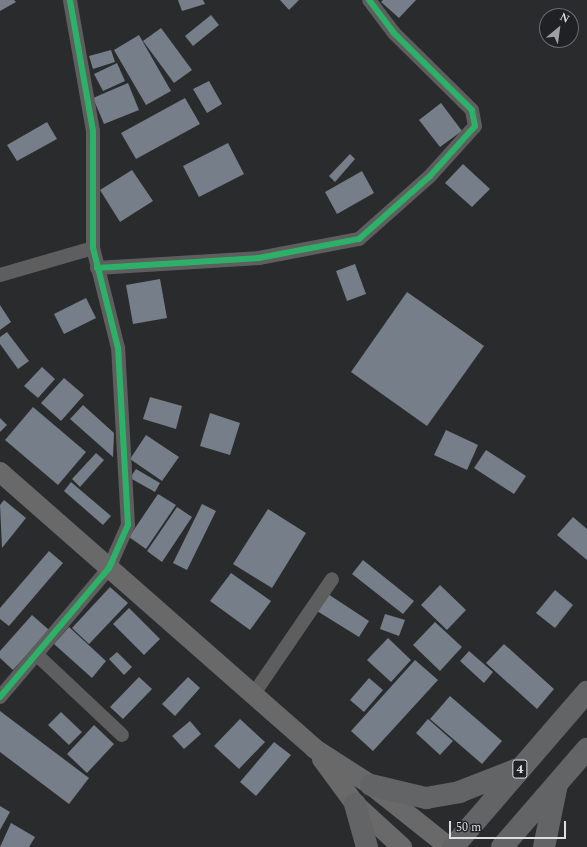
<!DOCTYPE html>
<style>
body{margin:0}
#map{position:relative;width:587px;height:847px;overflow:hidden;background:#2a2b2d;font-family:Spectral,serif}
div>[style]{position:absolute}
.building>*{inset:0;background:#757e89}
.street>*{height:14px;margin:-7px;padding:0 7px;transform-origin:7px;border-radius:7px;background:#5e5e5e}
.secondary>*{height:20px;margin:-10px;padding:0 10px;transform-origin:10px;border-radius:10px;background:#69696a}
.highway>*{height:22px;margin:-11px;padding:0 11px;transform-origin:11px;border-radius:11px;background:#636465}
.cycleway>*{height:6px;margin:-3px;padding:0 3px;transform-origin:3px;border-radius:3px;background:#2db169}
span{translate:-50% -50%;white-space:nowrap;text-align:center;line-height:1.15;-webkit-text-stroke:4px #1f2124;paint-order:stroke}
.shield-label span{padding:1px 3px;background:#1f2124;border:1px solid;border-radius:3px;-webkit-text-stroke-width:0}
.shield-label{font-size:13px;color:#dddfe1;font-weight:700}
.north{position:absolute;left:539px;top:8px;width:40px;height:40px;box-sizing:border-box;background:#1f2124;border:1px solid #6b6d70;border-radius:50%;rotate:29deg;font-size:11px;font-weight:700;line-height:16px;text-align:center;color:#dddfe1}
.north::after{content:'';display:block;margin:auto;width:14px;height:18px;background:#9ea0a2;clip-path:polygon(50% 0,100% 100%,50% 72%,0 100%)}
.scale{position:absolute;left:449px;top:821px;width:117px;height:18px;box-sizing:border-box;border:2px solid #dddfe1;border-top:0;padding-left:5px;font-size:12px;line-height:14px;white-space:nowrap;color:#dddfe1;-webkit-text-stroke:3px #1f2124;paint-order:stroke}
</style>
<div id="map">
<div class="building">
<i style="clip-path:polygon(0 0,14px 0,16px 2px,0 11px)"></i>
<i style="clip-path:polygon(178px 0,203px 0,205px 4px,182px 11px)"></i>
<i style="clip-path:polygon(280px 0,299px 0,289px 10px)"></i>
<i style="clip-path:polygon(383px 0,416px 0,399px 18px,381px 2px)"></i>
<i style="clip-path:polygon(211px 15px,219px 25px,193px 46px,185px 36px)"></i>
<i style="clip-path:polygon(161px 28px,192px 70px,174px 83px,143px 41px)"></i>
<i style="clip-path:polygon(139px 35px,171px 91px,146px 105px,114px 50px)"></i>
<i style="clip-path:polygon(111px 50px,115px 62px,93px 69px,89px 56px)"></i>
<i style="clip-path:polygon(117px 63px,125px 81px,103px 91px,94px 74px)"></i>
<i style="clip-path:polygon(209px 81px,222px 104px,207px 113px,193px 89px)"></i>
<i style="clip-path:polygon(128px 83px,139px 110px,104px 124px,93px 98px)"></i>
<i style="clip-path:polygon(185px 98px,200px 124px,136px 159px,121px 133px)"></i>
<i style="clip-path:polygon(441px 103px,462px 131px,440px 147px,419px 120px)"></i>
<i style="clip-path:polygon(47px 122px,57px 139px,17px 161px,7px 145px)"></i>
<i style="clip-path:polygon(228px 143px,244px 174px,199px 197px,183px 166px)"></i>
<i style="clip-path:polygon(350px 154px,355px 159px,335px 182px,329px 176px)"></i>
<i style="clip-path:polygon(463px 164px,490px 189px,472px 207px,445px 183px)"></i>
<i style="clip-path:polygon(132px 170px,153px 201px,120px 222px,100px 190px)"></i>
<i style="clip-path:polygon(362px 171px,374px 193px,337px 214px,325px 192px)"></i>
<i style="clip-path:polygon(355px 264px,366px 294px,347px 301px,336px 271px)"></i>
<i style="clip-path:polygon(160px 279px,167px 318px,133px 324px,126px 285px)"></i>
<i style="clip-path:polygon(407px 292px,484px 346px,427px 426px,351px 372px)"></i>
<i style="clip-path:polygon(86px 298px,96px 318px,64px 334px,54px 314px)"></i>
<i style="clip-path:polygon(0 305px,11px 322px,0 330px)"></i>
<i style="clip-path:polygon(7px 332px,29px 361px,18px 369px,0 344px,0 337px)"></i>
<i style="clip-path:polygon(42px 367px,55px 379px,38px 398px,24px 386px)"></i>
<i style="clip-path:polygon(64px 378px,84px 395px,61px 421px,41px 403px)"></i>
<i style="clip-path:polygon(150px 397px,182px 406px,176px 429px,143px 419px)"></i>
<i style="clip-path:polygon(83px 405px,114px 433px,113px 457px,70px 419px)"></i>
<i style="clip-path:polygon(33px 407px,86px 452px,58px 485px,5px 440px)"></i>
<i style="clip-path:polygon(210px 413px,240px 423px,230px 455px,200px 446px)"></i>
<i style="clip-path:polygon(0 418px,7px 425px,0 432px)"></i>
<i style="clip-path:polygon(446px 430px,478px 445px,467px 470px,434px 455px)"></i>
<i style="clip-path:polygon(146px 435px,179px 457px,162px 481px,130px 459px)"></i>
<i style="clip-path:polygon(486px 450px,526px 476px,514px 494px,474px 468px)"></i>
<i style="clip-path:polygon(96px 453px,104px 460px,80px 487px,72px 479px)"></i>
<i style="clip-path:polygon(136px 469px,160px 483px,155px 492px,130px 478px)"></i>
<i style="clip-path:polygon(71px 482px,111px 516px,103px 525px,64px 491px)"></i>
<i style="clip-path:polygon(158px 494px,176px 505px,146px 549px,129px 537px)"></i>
<i style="clip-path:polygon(4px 500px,26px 518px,2px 548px,0 505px)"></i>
<i style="clip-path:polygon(202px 504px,216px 511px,187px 570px,173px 563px)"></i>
<i style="clip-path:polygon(177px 507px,192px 517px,162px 562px,147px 551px)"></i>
<i style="clip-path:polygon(268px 509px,306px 533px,272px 588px,233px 564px)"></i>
<i style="clip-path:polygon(573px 517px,587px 529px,587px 560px,557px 535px)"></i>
<i style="clip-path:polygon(49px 551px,63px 563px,9px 626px,0 619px,0 608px)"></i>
<i style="clip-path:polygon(363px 560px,414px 601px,403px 614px,352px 574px)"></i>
<i style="clip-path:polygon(231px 573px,271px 601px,250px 630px,210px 601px)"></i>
<i style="clip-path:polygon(440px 585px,466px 610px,447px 630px,421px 605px)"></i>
<i style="clip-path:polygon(110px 587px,128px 603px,89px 644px,72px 628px)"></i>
<i style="clip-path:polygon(555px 590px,573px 605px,555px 628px,536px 613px)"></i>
<i style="clip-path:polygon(328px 594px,369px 621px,359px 637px,317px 611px)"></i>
<i style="clip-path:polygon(129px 608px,160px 639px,144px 655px,113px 624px)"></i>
<i style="clip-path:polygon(385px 614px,405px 620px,399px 636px,380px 629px)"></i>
<i style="clip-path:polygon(32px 615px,49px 630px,13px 670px,0 658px,0 651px)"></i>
<i style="clip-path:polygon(435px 622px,462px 647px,440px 671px,413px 645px)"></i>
<i style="clip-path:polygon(69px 627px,106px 661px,92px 678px,54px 644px)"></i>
<i style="clip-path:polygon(388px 638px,411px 660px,391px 682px,367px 660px)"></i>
<i style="clip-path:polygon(504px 644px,554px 689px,537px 709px,486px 663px)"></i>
<i style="clip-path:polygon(469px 651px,493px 672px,484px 683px,460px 661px)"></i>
<i style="clip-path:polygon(117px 652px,132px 667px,124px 675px,109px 659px)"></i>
<i style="clip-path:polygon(415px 660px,438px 680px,373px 751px,351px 731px)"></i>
<i style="clip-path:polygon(139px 677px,152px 689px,123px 719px,110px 707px)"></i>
<i style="clip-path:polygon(188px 677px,200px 688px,175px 716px,162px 704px)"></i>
<i style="clip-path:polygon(369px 678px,383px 690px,364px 712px,350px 700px)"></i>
<i style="clip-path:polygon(450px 696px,502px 741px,482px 764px,430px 719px)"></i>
<i style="clip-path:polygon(0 711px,89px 778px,69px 804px,0 752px)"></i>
<i style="clip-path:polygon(61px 712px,82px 732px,69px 745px,48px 725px)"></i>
<i style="clip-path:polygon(240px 719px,265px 742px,239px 769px,214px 746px)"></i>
<i style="clip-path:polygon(428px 719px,453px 741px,440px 755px,416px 733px)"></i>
<i style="clip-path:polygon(190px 721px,201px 734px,184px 749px,172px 736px)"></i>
<i style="clip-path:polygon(94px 725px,114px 744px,87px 773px,67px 754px)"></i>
<i style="clip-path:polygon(274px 742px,291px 755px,256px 796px,240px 782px)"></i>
<i style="clip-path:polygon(0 806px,10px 812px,0 830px)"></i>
<i style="clip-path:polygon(11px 823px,35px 837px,29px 847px,0 847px)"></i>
</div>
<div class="street">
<i style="left:97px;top:268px;width:162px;rotate:-3.5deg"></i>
<i style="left:259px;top:258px;width:102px;rotate:-10.8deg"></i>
<i style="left:359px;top:239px;width:95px;rotate:-41.6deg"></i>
<i style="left:430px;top:176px;width:67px;rotate:-48deg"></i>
<i style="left:475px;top:126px;width:16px;rotate:-101deg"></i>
<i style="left:472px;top:110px;width:110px;rotate:-135.4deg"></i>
<i style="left:394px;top:33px;width:41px;rotate:-127.1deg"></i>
<i style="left:0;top:275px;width:97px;rotate:-16.2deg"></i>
<i style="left:36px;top:654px;width:118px;rotate:43.3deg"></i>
<i style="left:253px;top:695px;width:140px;rotate:-55.7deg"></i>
<i style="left:0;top:697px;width:169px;rotate:-49.8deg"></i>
<i style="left:109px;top:568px;width:47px;rotate:-66.2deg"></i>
<i style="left:128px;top:525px;width:177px;rotate:-93.2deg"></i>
<i style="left:118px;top:348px;width:103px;rotate:-104deg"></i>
<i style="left:93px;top:248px;width:117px;rotate:-90deg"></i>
<i style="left:93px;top:131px;width:133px;rotate:-100deg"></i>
</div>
<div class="secondary">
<i style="left:0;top:472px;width:419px;rotate:41.3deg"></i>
<i style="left:315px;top:749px;width:67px;rotate:32.7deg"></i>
<i style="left:371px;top:785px;width:100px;rotate:38.5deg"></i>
<i style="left:322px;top:759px;width:56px;rotate:53.7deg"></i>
<i style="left:355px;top:804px;width:64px;rotate:42.5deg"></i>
</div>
<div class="highway">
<i style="left:371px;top:785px;width:57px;rotate:13.3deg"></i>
<i style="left:426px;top:798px;width:34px;rotate:-10deg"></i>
<i style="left:459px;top:792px;width:63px;rotate:-21.3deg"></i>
<i style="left:355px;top:804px;width:45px;rotate:74.4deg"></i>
<i style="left:453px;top:847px;width:205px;rotate:-49.2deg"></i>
<i style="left:502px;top:847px;width:130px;rotate:-49.1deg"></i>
<i style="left:544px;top:847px;width:64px;rotate:-78.3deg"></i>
</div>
<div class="cycleway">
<i style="left:97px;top:268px;width:162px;rotate:-3.5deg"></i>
<i style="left:259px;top:258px;width:102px;rotate:-10.8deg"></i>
<i style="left:359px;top:239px;width:95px;rotate:-41.6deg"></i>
<i style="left:430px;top:176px;width:67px;rotate:-48deg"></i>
<i style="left:475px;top:126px;width:16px;rotate:-101deg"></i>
<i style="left:472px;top:110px;width:110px;rotate:-135.4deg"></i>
<i style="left:394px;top:33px;width:41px;rotate:-127.1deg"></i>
<i style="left:0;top:697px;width:169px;rotate:-49.8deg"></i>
<i style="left:109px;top:568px;width:47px;rotate:-66.2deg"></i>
<i style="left:128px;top:525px;width:177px;rotate:-93.2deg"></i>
<i style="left:118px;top:348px;width:103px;rotate:-104deg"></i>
<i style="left:93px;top:248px;width:117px;rotate:-90deg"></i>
<i style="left:93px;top:131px;width:133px;rotate:-100deg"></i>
</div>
<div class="shield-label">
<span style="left:520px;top:769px">4</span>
</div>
<div class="north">N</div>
<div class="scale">50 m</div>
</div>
